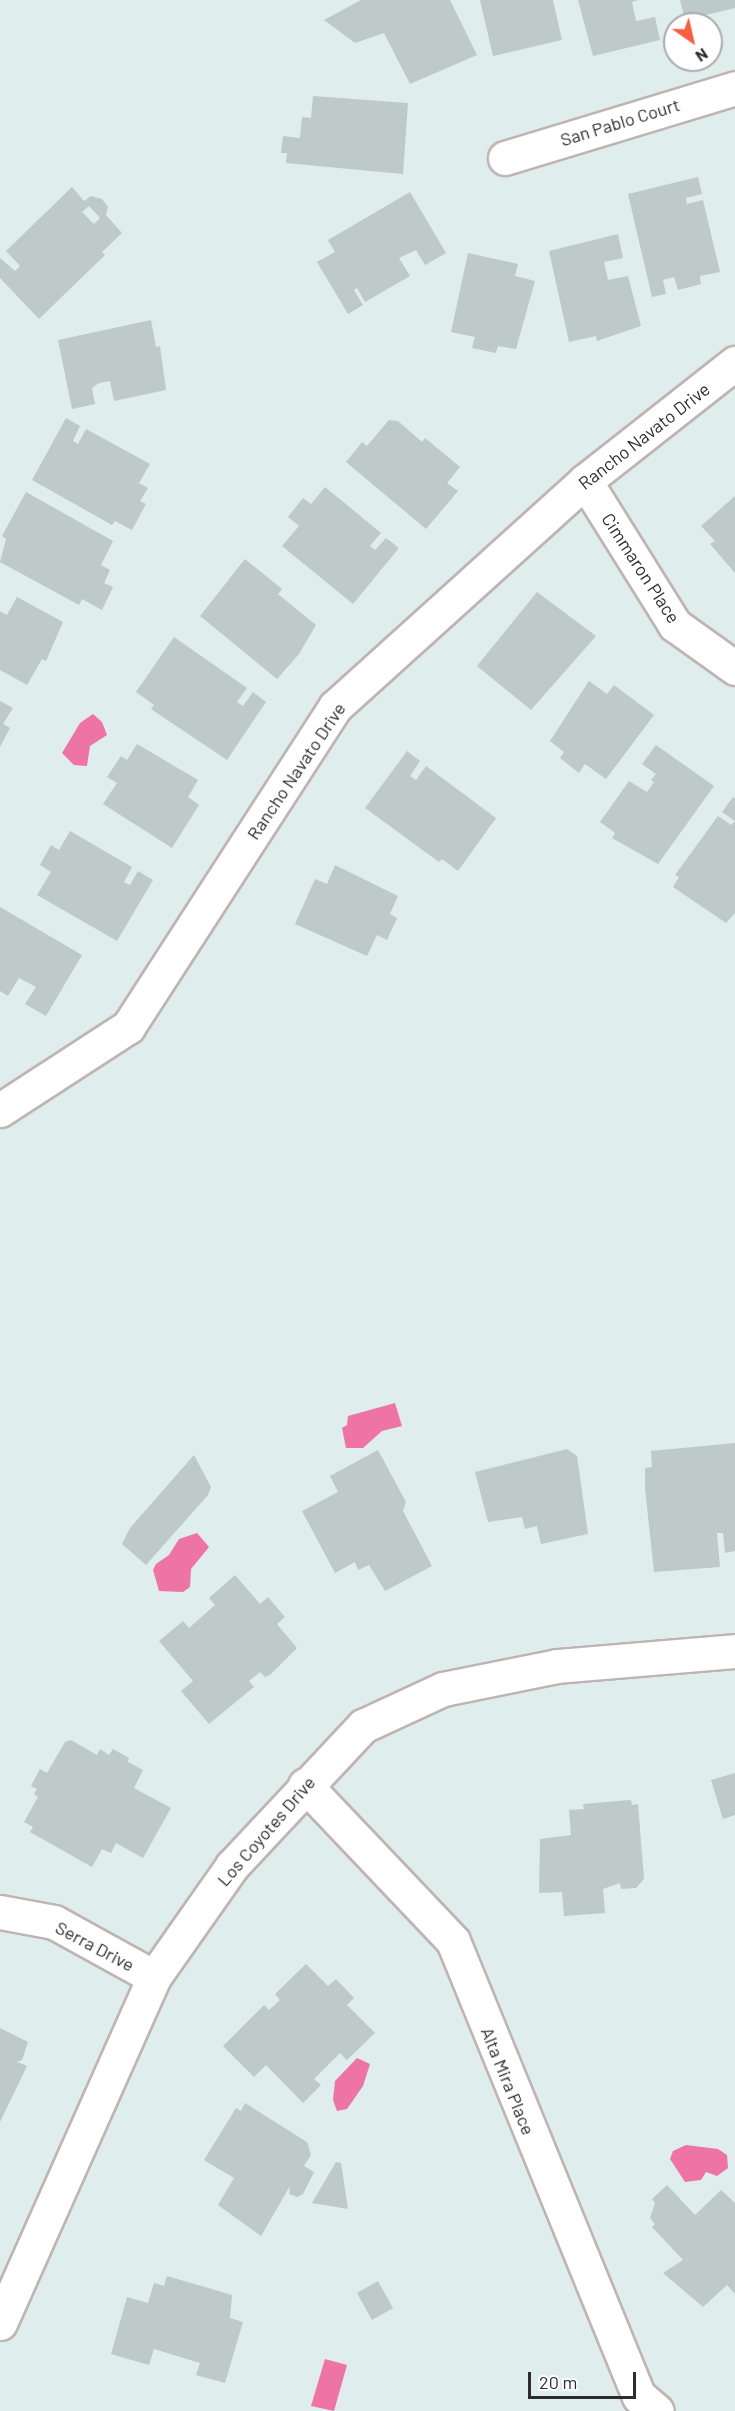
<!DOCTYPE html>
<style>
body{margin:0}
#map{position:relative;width:735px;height:2411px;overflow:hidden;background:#dfedec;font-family:Barlow,sans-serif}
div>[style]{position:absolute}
.water>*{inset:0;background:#ed74a4}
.building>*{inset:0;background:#bec9c9}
.roads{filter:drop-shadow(2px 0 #bfb4b2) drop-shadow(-2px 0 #bfb4b2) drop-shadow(0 2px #bfb4b2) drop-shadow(0 -2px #bfb4b2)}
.street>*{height:33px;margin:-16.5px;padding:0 16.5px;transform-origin:16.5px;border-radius:16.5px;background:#fff}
span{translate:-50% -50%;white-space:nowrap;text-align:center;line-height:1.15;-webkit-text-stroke:6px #fff;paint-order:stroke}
.street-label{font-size:18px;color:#2c2c2c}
.north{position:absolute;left:663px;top:12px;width:60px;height:60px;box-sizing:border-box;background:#fff;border:2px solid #ababab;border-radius:50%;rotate:146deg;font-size:16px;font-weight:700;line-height:24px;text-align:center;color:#2c2c2c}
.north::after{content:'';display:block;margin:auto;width:21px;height:27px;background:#f75f43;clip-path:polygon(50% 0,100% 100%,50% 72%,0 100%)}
.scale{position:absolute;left:528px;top:2372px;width:108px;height:27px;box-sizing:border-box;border:3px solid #2c2c2c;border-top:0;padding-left:8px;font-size:18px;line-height:21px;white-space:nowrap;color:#2c2c2c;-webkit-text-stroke:4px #fff;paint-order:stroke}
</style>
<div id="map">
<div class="water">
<i style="clip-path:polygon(93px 714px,102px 722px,107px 735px,90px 746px,87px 766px,74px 765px,62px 753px,80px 723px)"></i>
<i style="clip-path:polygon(395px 1403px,402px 1426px,382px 1431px,363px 1448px,346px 1448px,342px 1428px,347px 1425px,348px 1416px)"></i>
<i style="clip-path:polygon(197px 1533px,209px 1547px,191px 1569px,190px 1587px,183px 1592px,159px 1591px,153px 1570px,156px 1564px,169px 1555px,179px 1539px)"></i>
<i style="clip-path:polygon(357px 2058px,370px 2064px,363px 2086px,347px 2109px,337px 2111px,333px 2100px,335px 2081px)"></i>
<i style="clip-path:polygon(686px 2145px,718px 2149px,727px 2155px,728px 2168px,717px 2176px,706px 2172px,701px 2180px,685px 2182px,670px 2159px,673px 2151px)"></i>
<i style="clip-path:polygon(325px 2359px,347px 2365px,334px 2411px,311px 2406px)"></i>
</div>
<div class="building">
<i style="clip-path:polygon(361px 0,450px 0,477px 55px,410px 84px,384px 33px,355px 43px,324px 20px)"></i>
<i style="clip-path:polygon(480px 0,553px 0,562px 40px,493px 56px)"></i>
<i style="clip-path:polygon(578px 0,638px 0,632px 2px,636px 21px,655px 17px,660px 40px,593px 56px)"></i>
<i style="clip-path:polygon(680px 0,735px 0,735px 8px,685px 20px)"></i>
<i style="clip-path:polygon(313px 96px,408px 103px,403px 174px,286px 163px,287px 153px,281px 153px,283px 136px,300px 138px,302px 117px,311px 118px)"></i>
<i style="clip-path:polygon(698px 177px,702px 194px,686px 198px,687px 204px,703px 200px,720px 272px,700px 276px,701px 284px,678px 290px,674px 277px,663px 280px,666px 294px,652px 297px,628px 194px)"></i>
<i style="clip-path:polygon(evenodd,72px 187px,84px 201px,91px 196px,102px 199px,108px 207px,106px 215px,122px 233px,102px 252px,105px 255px,39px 319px,0 278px,0 258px,15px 271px,20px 266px,6px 251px,72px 187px,89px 206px,100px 218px,94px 224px,82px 212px,89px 206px)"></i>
<i style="clip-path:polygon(410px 192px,446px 253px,425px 265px,416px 250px,399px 258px,410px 276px,365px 302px,357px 288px,354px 290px,363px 305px,348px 314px,317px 262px,335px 252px,328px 240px)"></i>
<i style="clip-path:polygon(618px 234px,623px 258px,604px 262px,608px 280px,628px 276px,641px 326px,597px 341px,596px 336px,569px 342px,549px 251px)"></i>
<i style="clip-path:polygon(468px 253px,518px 264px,515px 276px,535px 281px,516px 349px,498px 346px,496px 353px,472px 348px,475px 337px,451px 332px)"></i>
<i style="clip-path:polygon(151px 320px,156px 347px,160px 346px,166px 390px,114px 401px,110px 381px,99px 383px,92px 388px,95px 404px,72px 409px,58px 340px)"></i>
<i style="clip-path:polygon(66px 418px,80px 426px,73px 441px,78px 444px,86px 429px,150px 464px,139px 483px,148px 488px,140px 501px,146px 504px,132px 530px,115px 521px,112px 525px,32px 480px)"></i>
<i style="clip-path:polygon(389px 420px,398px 421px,422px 442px,425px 438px,460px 467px,447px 483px,458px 491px,426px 529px,346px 462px,362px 442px,367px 446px)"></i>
<i style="clip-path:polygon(325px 487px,381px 533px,370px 546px,375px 550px,386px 538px,399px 548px,353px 604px,282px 546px,299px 526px,288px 517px,303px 498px,311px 504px)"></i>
<i style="clip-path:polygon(26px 492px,113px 541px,101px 565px,110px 570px,104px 583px,113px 587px,102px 610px,82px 599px,79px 605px,0 562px,6px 539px,2px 536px)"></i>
<i style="clip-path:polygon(735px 496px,735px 573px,710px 544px,715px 541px,701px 526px)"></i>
<i style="clip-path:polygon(245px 559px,282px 589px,278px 594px,316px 625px,299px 654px,277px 679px,200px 616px)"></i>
<i style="clip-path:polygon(537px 592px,596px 636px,531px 710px,477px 666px)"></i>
<i style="clip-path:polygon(17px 597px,63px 622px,46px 661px,42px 659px,27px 685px,0 670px,0 611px,7px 615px)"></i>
<i style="clip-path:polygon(174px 637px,247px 688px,237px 702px,243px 706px,253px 692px,266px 702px,227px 760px,151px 709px,154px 705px,136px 692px)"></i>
<i style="clip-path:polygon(589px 681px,607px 694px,614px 685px,654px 715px,606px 779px,585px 764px,579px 773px,560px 758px,564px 752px,550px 741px)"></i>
<i style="clip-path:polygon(0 701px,13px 708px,3px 724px,10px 728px,0 747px)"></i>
<i style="clip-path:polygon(137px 744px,198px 780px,188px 797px,199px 805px,172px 848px,103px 804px,117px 783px,107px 777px,121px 756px,127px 760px)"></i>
<i style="clip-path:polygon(656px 745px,714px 786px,658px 864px,612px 838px,615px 833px,600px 822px,629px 781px,647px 792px,654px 782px,651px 780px,656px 774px,642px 764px)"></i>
<i style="clip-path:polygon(407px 751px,420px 761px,410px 776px,416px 780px,426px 766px,496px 818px,458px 871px,442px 859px,439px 862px,365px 808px)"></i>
<i style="clip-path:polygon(733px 797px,735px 799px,735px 913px,726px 923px,673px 887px,679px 877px,675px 875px,718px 816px,731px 825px,735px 821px,722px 812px)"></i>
<i style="clip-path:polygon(70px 831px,132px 867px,124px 882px,130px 885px,138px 871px,153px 880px,117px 941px,37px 895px,51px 872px,40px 865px,51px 845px,59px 850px)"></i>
<i style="clip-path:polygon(335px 865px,398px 896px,390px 914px,397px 918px,387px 940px,377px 935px,367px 956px,295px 924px,315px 879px,327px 884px)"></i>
<i style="clip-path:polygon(0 907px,82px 955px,46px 1016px,25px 1004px,36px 987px,19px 978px,8px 996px,0 991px)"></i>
<i style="clip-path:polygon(735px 1443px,735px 1551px,725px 1553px,723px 1533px,717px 1533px,720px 1567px,654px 1572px,645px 1488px,645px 1468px,652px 1467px,651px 1451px)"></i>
<i style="clip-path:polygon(567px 1449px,577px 1456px,588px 1534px,541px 1544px,537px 1526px,525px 1529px,522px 1517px,488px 1522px,475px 1472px)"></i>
<i style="clip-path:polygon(378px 1450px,406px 1502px,403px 1511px,432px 1566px,385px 1591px,369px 1565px,358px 1570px,355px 1562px,335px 1573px,302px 1511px,338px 1492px,330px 1476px)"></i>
<i style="clip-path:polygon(194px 1455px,211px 1487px,208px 1495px,146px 1565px,122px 1544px,130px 1528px)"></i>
<i style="clip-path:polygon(235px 1575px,260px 1604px,268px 1597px,285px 1617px,277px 1624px,297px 1648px,271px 1674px,265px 1677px,260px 1672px,249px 1681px,254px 1687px,209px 1724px,181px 1691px,193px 1681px,159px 1641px,183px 1621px,189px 1628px,215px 1605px,209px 1598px)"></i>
<i style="clip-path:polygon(71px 1740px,97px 1755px,100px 1749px,109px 1755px,113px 1749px,129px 1758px,128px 1762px,143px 1770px,134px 1788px,171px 1808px,143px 1858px,116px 1843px,111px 1853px,102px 1849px,92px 1867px,30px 1832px,33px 1827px,24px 1822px,38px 1797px,34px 1794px,37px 1789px,31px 1786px,40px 1769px,47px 1773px,65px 1742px)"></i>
<i style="clip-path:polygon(735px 1773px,735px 1815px,723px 1819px,711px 1780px)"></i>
<i style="clip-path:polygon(631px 1800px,632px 1805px,638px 1804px,644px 1879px,636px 1888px,621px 1889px,620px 1883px,603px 1889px,605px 1913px,564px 1916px,562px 1892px,539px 1893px,540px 1839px,571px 1835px,569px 1810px,584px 1809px,583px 1804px)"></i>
<i style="clip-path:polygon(306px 1964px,328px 1986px,336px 1979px,354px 1998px,347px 2005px,375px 2033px,347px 2060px,340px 2053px,314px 2079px,321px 2085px,303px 2103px,266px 2065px,254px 2077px,223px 2046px,264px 2005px,269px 2010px,280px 2000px,275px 1994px)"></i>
<i style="clip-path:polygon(0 2028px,28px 2042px,22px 2060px,17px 2062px,27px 2066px,0 2122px)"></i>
<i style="clip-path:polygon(245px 2103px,307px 2142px,311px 2155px,304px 2166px,314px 2172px,303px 2194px,297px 2197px,289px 2194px,290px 2186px,261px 2236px,218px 2205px,234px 2178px,204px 2160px,236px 2108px,241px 2111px)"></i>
<i style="clip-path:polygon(336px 2162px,341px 2163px,348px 2209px,312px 2203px)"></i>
<i style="clip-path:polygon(667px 2185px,695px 2215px,721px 2190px,735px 2203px,735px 2294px,727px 2285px,703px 2307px,663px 2273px,683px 2260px,652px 2227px,655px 2224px,650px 2218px,655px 2203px,652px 2199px)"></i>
<i style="clip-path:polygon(167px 2276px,232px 2295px,230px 2318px,243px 2322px,225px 2383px,196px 2375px,200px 2363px,154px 2349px,149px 2365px,111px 2354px,127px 2297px,148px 2303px,154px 2283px,164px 2286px)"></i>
<i style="clip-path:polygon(378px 2281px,393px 2308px,372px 2320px,357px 2293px)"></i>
</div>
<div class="roads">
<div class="street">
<i style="left:505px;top:158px;width:240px;rotate:-16.9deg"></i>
<i style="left:585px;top:481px;width:170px;rotate:58deg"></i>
<i style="left:675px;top:625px;width:74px;rotate:35.6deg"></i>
<i style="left:0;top:1110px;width:153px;rotate:-33deg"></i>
<i style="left:128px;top:1027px;width:381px;rotate:-57.1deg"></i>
<i style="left:335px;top:707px;width:337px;rotate:-42.1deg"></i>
<i style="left:585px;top:481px;width:191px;rotate:-38.2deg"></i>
<i style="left:305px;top:1785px;width:215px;rotate:46.5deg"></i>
<i style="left:453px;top:1941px;width:492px;rotate:67.8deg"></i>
<i style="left:639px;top:2396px;width:23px;rotate:40deg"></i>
<i style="left:0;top:1912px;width:55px;rotate:10.5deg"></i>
<i style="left:54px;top:1922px;width:114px;rotate:28.8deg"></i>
<i style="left:0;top:2323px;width:379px;rotate:-66deg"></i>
<i style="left:154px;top:1977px;width:136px;rotate:-54.9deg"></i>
<i style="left:232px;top:1866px;width:192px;rotate:-46.9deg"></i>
<i style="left:363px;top:1726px;width:88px;rotate:-24.8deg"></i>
<i style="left:443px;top:1689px;width:116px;rotate:-11.4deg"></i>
<i style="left:557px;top:1666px;width:179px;rotate:-4.8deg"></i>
</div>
</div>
<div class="street-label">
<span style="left:620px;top:122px;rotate:-17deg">San Pablo Court</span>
<span style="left:644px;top:436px;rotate:-38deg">Rancho Navato Drive</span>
<span style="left:641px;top:568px;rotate:57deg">Cimmaron Place</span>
<span style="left:296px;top:771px;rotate:-56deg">Rancho Navato Drive</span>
<span style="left:266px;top:1831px;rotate:-49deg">Los Coyotes Drive</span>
<span style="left:95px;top:1946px;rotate:28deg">Serra Drive</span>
<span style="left:508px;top:2081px;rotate:68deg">Alta Mira Place</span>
</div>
<div class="north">N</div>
<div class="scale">20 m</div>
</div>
